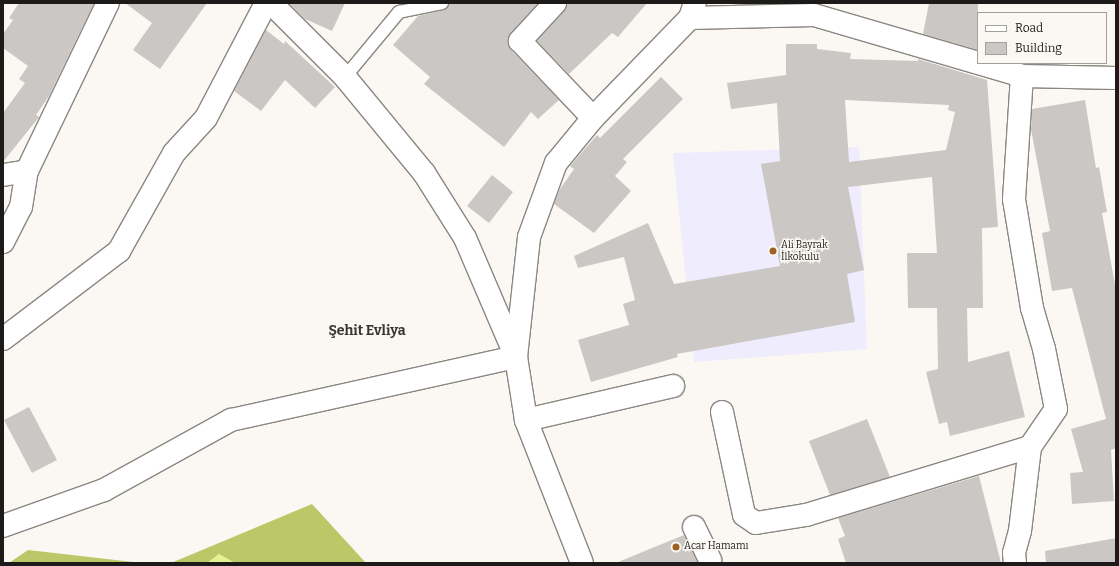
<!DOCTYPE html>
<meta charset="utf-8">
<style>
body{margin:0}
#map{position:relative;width:1119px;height:566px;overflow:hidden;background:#fbf8f3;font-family:Bitter,serif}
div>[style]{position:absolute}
.education>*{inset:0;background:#efecfd}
.green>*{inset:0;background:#e5f192}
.forest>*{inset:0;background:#bcc768}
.building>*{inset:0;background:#cbc7c4}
.roads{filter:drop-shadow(1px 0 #8a8783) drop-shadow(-1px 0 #8a8783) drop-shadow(0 1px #8a8783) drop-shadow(0 -1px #8a8783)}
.lane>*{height:12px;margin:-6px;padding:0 6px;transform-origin:6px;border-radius:6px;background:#fff}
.street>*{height:22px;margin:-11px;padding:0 11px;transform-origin:11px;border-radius:11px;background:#fff}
.secondary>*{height:22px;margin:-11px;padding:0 11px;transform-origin:11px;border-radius:11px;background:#fff}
.dots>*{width:11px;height:11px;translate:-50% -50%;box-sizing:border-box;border:2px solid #fbf8f3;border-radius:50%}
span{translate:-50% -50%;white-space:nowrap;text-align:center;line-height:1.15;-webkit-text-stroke:3px #fbf8f3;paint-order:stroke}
.poi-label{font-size:10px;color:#1c1b19}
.left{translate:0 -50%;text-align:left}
.district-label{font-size:14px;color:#373431;font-weight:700}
.frame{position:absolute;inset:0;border:4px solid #1c1b19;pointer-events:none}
.legend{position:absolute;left:977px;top:12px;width:130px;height:52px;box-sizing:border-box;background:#fbf8f3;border:1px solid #a2a09c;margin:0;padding:5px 7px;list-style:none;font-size:12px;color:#1c1b19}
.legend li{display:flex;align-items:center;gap:8px;height:20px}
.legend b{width:20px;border:1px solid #a2a09c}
</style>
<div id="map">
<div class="education">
<i style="clip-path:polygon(859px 147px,867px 349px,694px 362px,673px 153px)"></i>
</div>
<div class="green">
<i style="clip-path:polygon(219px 554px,235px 563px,207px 563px)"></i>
</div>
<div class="forest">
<i style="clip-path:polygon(312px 504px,366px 563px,235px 563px,219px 554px,207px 563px,171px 563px)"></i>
<i style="clip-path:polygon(28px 550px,142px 563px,9px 563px)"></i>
</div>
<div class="building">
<i style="clip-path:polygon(19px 3px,94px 3px,49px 96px,36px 115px,39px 117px,3px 162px,3px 113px,25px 83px,19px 79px,28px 66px,3px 48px,3px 34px,13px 20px,9px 18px)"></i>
<i style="clip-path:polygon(125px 3px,207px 3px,160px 69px,133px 50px,152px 23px)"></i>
<i style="clip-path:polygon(289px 3px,345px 3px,332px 31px,305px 19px)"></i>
<i style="clip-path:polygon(449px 3px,538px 3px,511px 33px,508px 38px,508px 44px,511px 50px,559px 100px,538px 119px,531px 112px,504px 147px,424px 84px,430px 77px,393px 45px,418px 16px,444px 10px,447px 8px)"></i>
<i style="clip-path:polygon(567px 3px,647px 3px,618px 37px,612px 33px,569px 74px,537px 41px,564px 11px)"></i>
<i style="clip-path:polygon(929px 3px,978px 3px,978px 50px,923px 34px)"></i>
<i style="clip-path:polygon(266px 30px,284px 44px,285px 41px,335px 87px,315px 108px,285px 80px,261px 111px,234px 91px)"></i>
<i style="clip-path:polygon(evenodd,786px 44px,817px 44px,817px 49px,851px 53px,850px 59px,918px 61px,918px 59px,987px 80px,998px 227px,982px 228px,983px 308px,967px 308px,968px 362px,1009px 351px,1025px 417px,950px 436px,947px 422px,939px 424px,926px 372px,938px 369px,937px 308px,908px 308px,907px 253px,937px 253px,932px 177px,848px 187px,864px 270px,847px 274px,855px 322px,677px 354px,678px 357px,591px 382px,578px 340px,629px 325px,623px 304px,635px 300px,624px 257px,578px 268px,574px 256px,648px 223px,674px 284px,780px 266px,761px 164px,780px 161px,777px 103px,731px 109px,727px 83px,786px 75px,786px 44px,845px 100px,949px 105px,948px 110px,955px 112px,946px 150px,849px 162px,845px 100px)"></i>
<i style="clip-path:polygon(661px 77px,683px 99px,623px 159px,627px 162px,615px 176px,631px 191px,594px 233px,554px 204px,560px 189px,574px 169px,570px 166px,597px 135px,600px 138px)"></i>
<i style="clip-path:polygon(1085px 100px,1096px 168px,1099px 167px,1107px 212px,1102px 213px,1116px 290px,1116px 448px,1111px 450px,1114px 501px,1072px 504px,1070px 473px,1083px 472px,1071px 429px,1106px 419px,1072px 288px,1052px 291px,1042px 233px,1050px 231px,1031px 129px,1032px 109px)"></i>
<i style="clip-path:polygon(492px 175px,513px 192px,489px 223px,467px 206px)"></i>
<i style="clip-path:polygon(29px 407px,57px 460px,32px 473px,4px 420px)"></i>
<i style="clip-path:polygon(867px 419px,890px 477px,830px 495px,809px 441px)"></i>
<i style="clip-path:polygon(979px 476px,1001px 563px,846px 563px,838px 539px,845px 536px,838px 518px)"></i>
<i style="clip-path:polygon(684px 535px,698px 563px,618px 563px,618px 562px)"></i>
<i style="clip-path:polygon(1116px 538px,1116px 563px,1046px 563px,1045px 551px)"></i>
</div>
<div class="roads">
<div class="lane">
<i style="left:345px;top:77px;width:85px;rotate:-50.3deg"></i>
<i style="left:399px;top:12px;width:44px;rotate:-11.8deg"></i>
</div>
<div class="street">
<i style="left:555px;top:3px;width:52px;rotate:132.6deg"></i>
<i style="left:520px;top:41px;width:106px;rotate:46.5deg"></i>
<i style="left:3px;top:175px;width:24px;rotate:-9deg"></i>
<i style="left:3px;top:242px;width:39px;rotate:-63deg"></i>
<i style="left:21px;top:207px;width:36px;rotate:-81deg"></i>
<i style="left:27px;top:171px;width:187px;rotate:-64.3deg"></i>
<i style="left:3px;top:339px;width:146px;rotate:-37.2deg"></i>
<i style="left:119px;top:251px;width:112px;rotate:-60.7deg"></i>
<i style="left:174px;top:153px;width:47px;rotate:-47.6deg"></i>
<i style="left:206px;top:118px;width:130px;rotate:-62.4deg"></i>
<i style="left:722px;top:412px;width:105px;rotate:77.9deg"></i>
<i style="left:744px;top:515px;width:14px;rotate:34deg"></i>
<i style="left:756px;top:523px;width:51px;rotate:-9.1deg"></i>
<i style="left:806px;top:515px;width:234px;rotate:-16.9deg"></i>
<i style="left:526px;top:420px;width:151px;rotate:-13deg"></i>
<i style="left:3px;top:526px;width:107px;rotate:-19.6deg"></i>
<i style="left:104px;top:490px;width:145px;rotate:-28.9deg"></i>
<i style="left:231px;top:420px;width:292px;rotate:-12.5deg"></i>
<i style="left:516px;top:357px;width:129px;rotate:-113.2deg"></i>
<i style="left:465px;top:238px;width:77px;rotate:-122.2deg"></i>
<i style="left:424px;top:173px;width:124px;rotate:-129.5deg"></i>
<i style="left:345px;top:77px;width:105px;rotate:-135deg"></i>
<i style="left:694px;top:527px;width:37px;rotate:64deg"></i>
<i style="left:1015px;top:563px;width:10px;rotate:-96deg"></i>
<i style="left:1014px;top:553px;width:23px;rotate:-75deg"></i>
<i style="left:1020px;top:531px;width:85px;rotate:-83.2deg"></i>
<i style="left:1030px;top:447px;width:46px;rotate:-55.6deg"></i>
<i style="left:1056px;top:409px;width:61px;rotate:-101.3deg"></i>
<i style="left:1044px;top:349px;width:43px;rotate:-106.3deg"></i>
<i style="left:1032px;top:308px;width:110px;rotate:-99.4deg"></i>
<i style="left:1014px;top:199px;width:123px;rotate:-86.3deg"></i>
</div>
<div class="secondary">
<i style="left:690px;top:18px;width:124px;rotate:-1.4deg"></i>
<i style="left:814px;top:15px;width:217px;rotate:16.3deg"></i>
<i style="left:1022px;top:76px;width:94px;rotate:1.2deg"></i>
<i style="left:582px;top:563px;width:154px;rotate:-111.4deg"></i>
<i style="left:526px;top:420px;width:64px;rotate:-99deg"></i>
<i style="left:516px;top:357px;width:121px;rotate:-83.8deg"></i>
<i style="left:529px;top:237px;width:79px;rotate:-70deg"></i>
<i style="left:556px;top:163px;width:58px;rotate:-50.6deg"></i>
<i style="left:593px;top:118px;width:139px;rotate:-45.9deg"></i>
<i style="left:690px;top:18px;width:16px;rotate:-72deg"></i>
</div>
</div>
<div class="dots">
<i style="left:773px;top:251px;background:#9d6124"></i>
<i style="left:676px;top:547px;background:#9d6124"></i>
</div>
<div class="poi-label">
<span class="left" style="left:781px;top:251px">Ali Bayrak<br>İlkokulu</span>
<span class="left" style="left:684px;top:547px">Acar Hamamı</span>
</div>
<div class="district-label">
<span style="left:367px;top:331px">Şehit Evliya</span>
</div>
<div class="frame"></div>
<ul class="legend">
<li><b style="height:5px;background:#fff"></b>Road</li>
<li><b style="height:11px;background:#cbc7c4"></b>Building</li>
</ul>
</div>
